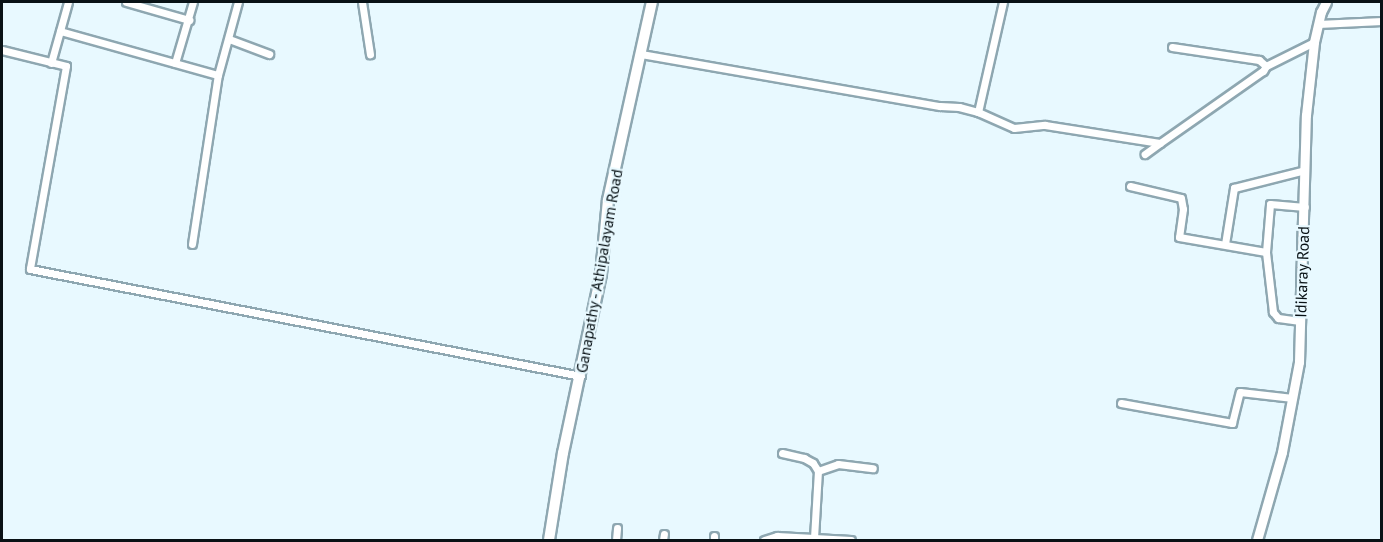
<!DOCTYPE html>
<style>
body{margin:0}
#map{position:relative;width:1383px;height:542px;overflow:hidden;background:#e8f9ff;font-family:"PT Sans",sans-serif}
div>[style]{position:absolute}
.roads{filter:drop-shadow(2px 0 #8ea7b1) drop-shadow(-2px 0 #8ea7b1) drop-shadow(0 2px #8ea7b1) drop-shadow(0 -2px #8ea7b1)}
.minor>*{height:7px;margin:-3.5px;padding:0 3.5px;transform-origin:3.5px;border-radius:3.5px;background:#fff}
.tertiary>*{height:9px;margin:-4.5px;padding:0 4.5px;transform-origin:4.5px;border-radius:4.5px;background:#fff}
.secondary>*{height:10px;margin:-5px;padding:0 5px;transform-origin:5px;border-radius:5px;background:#fff}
span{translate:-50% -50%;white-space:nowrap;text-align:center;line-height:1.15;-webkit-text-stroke:4.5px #e8f9ff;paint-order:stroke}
.street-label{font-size:16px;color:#091216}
.frame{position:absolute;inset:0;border:3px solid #091216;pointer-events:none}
</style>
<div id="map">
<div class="roads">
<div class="minor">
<i style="left:126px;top:2px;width:66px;rotate:15.9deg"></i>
<i style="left:362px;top:2px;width:53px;rotate:81.3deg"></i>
<i style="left:1318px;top:24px;width:64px;rotate:-2.7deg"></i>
<i style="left:60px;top:31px;width:164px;rotate:15.6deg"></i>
<i style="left:229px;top:39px;width:43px;rotate:20.6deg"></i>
<i style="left:1172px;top:47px;width:88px;rotate:8.5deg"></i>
<i style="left:1259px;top:60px;width:9px;rotate:41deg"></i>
<i style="left:2px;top:50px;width:66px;rotate:14deg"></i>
<i style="left:66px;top:66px;width:206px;rotate:100.1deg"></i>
<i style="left:30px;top:269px;width:561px;rotate:10.99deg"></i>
<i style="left:641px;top:54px;width:303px;rotate:9.9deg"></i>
<i style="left:940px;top:106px;width:19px;rotate:3deg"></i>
<i style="left:959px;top:107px;width:20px;rotate:15deg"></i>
<i style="left:978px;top:112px;width:39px;rotate:24deg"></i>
<i style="left:1014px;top:128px;width:31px;rotate:-6deg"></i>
<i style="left:1045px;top:125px;width:116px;rotate:8.9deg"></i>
<i style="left:1160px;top:143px;width:19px;rotate:144deg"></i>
<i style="left:51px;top:63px;width:63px;rotate:-74.4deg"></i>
<i style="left:175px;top:63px;width:64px;rotate:-73.6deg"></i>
<i style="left:978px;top:112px;width:113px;rotate:-77.2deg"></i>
<i style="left:1160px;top:143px;width:126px;rotate:-35deg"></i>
<i style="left:1263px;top:71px;width:6px;rotate:-59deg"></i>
<i style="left:1266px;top:66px;width:54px;rotate:-26.6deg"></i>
<i style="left:1130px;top:186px;width:52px;rotate:13.2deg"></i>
<i style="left:1181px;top:198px;width:11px;rotate:80deg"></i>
<i style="left:1183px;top:209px;width:28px;rotate:98deg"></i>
<i style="left:1179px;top:237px;width:88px;rotate:9.8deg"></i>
<i style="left:192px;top:244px;width:171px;rotate:-81.3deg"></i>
<i style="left:218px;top:75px;width:76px;rotate:-74.7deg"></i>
<i style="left:1225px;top:244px;width:57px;rotate:-80.9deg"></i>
<i style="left:1234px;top:188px;width:73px;rotate:-14.2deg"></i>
<i style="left:1300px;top:321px;width:22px;rotate:-172deg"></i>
<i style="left:1278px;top:318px;width:8px;rotate:-130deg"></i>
<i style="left:1273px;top:312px;width:60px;rotate:-96.7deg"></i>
<i style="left:1266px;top:252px;width:48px;rotate:-85.2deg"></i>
<i style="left:1270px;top:204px;width:35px;rotate:5deg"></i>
<i style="left:1121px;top:403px;width:113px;rotate:10.2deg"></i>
<i style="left:1232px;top:423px;width:32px;rotate:-76deg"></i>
<i style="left:1240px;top:392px;width:53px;rotate:6.5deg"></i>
<i style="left:782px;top:453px;width:23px;rotate:13deg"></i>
<i style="left:804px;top:458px;width:10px;rotate:29deg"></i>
<i style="left:813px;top:463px;width:9px;rotate:58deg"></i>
<i style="left:814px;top:538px;width:67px;rotate:-86.6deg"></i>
<i style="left:818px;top:471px;width:21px;rotate:-19deg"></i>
<i style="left:838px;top:464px;width:35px;rotate:7deg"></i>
<i style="left:616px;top:540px;width:12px;rotate:-85deg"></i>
<i style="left:663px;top:540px;width:6px;rotate:-81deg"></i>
<i style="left:714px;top:540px;width:4px;rotate:-90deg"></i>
<i style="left:764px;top:540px;width:14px;rotate:-17deg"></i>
<i style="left:777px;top:536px;width:74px;rotate:3.1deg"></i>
</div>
<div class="tertiary">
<i style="left:1257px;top:540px;width:91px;rotate:-74.1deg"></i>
<i style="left:1282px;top:452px;width:92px;rotate:-79.3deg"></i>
<i style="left:1299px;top:362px;width:247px;rotate:-88.4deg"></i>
<i style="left:1306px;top:115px;width:73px;rotate:-83.7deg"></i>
<i style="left:1314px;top:42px;width:31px;rotate:-77deg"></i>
<i style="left:1321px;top:12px;width:11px;rotate:-63deg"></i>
</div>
<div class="secondary">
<i style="left:549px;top:540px;width:88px;rotate:-80.9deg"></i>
<i style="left:563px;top:453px;width:183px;rotate:-78deg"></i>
<i style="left:601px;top:274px;width:74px;rotate:-84.6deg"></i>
<i style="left:608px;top:200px;width:203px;rotate:-77.5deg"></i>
</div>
</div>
<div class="street-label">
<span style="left:599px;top:271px;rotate:-80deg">Ganapathy - Athipalayam Road</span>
<span style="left:1302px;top:272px;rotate:-88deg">Idikaray Road</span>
</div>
<div class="frame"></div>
</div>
